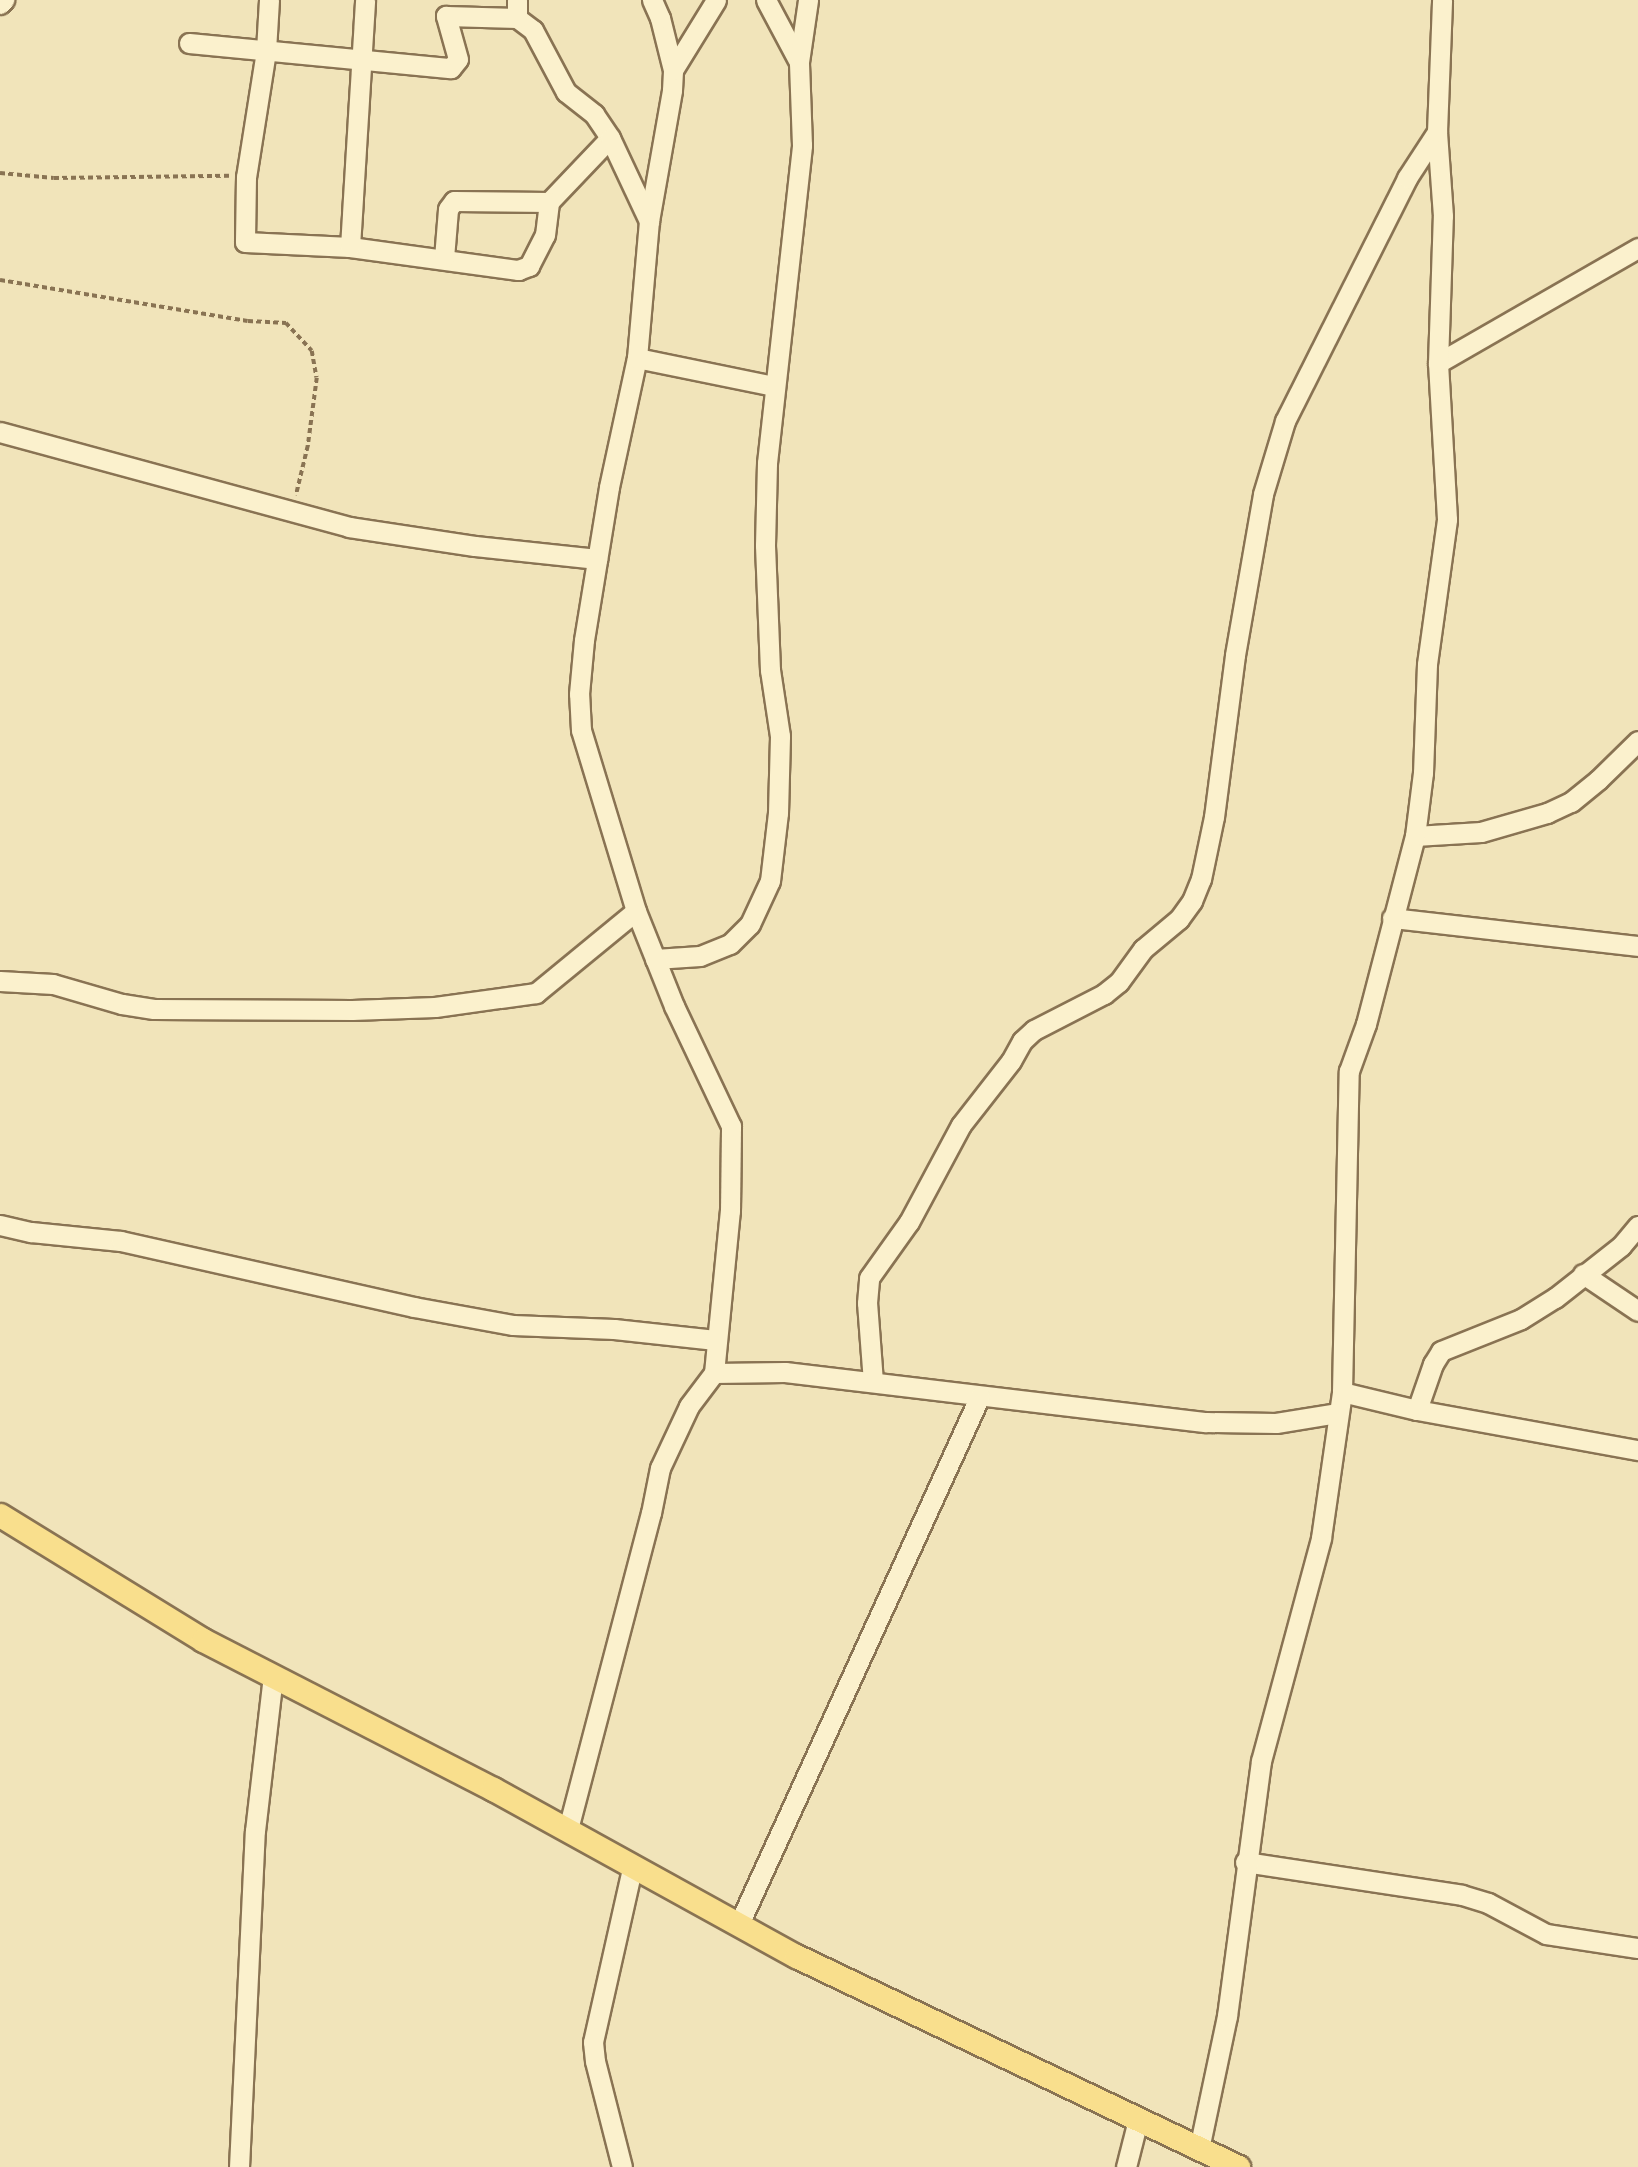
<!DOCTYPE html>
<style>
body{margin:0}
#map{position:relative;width:1638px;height:2167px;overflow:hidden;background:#f1e4ba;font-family:Lora,serif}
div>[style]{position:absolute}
.path>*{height:3.5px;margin-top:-1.75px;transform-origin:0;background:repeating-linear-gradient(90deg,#897353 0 5px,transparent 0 8.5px)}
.roads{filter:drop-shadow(2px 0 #897353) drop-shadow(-2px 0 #897353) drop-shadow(0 2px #897353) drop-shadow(0 -2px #897353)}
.minor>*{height:19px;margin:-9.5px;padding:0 9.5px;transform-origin:9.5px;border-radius:9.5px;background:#fbf1cd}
.major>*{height:23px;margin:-11.5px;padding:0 11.5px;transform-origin:11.5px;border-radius:11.5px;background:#f9df8d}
span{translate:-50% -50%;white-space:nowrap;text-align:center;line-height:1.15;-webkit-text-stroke:7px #f8eeca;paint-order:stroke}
</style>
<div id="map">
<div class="path">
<i style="left:0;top:173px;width:54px;rotate:5.3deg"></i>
<i style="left:54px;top:178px;width:175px;rotate:-0.7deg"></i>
<i style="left:0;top:280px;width:251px;rotate:9.4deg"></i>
<i style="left:248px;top:321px;width:38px;rotate:3deg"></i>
<i style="left:286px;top:323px;width:38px;rotate:47deg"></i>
<i style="left:312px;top:351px;width:27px;rotate:80deg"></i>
<i style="left:317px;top:378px;width:69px;rotate:97.5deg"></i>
<i style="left:308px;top:446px;width:51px;rotate:103.5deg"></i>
</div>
<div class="roads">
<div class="minor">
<i style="left:269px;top:0;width:51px;rotate:93.4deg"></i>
<i style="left:266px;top:51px;width:128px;rotate:99deg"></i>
<i style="left:246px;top:177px;width:65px;rotate:90.9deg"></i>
<i style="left:245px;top:242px;width:105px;rotate:2.7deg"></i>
<i style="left:350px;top:247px;width:170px;rotate:7.8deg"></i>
<i style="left:518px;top:270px;width:12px;rotate:-20deg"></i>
<i style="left:529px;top:266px;width:35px;rotate:-63deg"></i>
<i style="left:545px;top:235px;width:33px;rotate:-83deg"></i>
<i style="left:549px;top:202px;width:88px;rotate:-46.4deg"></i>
<i style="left:517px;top:0;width:18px;rotate:90deg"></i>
<i style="left:517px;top:18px;width:20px;rotate:37deg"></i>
<i style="left:533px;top:30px;width:70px;rotate:62deg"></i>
<i style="left:566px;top:92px;width:36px;rotate:38deg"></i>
<i style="left:594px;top:114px;width:29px;rotate:56deg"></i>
<i style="left:610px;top:138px;width:92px;rotate:64.8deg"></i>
<i style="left:766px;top:0;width:70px;rotate:62deg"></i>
<i style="left:0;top:4px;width:6px;rotate:-45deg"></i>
<i style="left:189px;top:43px;width:263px;rotate:5.5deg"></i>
<i style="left:451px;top:68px;width:11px;rotate:-52deg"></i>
<i style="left:458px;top:59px;width:45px;rotate:-105.6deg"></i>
<i style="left:446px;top:16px;width:71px;rotate:1.6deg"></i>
<i style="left:673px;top:70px;width:82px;rotate:-58.4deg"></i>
<i style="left:350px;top:247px;width:247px;rotate:-86.5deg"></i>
<i style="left:444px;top:258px;width:49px;rotate:-85.3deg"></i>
<i style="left:448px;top:209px;width:10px;rotate:-53deg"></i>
<i style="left:454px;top:201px;width:95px;rotate:0.6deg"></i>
<i style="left:637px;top:358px;width:140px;rotate:11.6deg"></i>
<i style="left:1438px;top:363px;width:231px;rotate:-29.9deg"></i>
<i style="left:0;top:432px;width:362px;rotate:15.2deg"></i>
<i style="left:349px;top:527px;width:127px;rotate:8.6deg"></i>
<i style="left:475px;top:546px;width:123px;rotate:6.1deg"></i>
<i style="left:1415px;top:836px;width:66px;rotate:-3.5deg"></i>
<i style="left:1481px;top:832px;width:69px;rotate:-16.1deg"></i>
<i style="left:1547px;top:813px;width:26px;rotate:-25deg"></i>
<i style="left:1571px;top:802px;width:35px;rotate:-39deg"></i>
<i style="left:1598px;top:780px;width:56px;rotate:-44.3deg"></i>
<i style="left:1392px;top:918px;width:248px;rotate:6.5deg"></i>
<i style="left:655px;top:959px;width:45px;rotate:-3.8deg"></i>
<i style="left:700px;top:956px;width:32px;rotate:-22deg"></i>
<i style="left:730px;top:944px;width:28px;rotate:-45deg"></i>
<i style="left:750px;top:924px;width:47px;rotate:-65.1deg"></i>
<i style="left:770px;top:881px;width:68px;rotate:-83.3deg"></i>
<i style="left:778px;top:813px;width:77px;rotate:-88.5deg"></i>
<i style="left:780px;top:736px;width:67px;rotate:-98.6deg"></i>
<i style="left:770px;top:670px;width:125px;rotate:-92.3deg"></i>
<i style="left:765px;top:545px;width:82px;rotate:-88.6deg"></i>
<i style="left:767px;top:463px;width:320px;rotate:-83.7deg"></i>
<i style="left:802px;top:145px;width:83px;rotate:-92.1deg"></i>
<i style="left:799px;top:62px;width:63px;rotate:-81.7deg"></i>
<i style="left:0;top:981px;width:53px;rotate:3.2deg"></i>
<i style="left:53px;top:984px;width:72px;rotate:16.2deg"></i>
<i style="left:122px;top:1004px;width:32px;rotate:9deg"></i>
<i style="left:154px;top:1009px;width:198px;rotate:0.3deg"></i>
<i style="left:352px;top:1010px;width:83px;rotate:-2.1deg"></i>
<i style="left:435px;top:1007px;width:102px;rotate:-7.9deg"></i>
<i style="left:536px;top:993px;width:129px;rotate:-39.4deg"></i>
<i style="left:0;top:1225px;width:32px;rotate:13deg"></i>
<i style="left:31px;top:1232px;width:90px;rotate:5.7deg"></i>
<i style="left:121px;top:1241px;width:300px;rotate:12.7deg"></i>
<i style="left:414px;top:1307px;width:101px;rotate:10.3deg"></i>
<i style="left:513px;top:1325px;width:101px;rotate:2.3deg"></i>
<i style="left:614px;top:1329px;width:102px;rotate:6.2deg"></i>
<i style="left:1583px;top:1274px;width:66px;rotate:33.9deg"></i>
<i style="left:714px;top:1373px;width:71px;rotate:-0.8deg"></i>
<i style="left:785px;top:1372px;width:424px;rotate:6.8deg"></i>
<i style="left:1206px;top:1422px;width:70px;rotate:0.8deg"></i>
<i style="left:1276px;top:1423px;width:63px;rotate:-9.2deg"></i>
<i style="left:873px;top:1382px;width:79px;rotate:-94.3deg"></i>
<i style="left:867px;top:1303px;width:25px;rotate:-85deg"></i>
<i style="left:869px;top:1278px;width:69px;rotate:-54.5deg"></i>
<i style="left:909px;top:1222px;width:110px;rotate:-61.8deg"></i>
<i style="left:961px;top:1125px;width:81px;rotate:-52deg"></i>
<i style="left:1011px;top:1061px;width:23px;rotate:-61deg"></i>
<i style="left:1022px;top:1041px;width:16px;rotate:-43deg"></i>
<i style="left:1034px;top:1030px;width:79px;rotate:-27.2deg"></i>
<i style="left:1104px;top:994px;width:19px;rotate:-39deg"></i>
<i style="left:1119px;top:982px;width:41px;rotate:-54deg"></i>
<i style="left:1143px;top:949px;width:47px;rotate:-39.8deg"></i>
<i style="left:1179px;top:919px;width:22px;rotate:-54deg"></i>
<i style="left:1192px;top:901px;width:24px;rotate:-68deg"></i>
<i style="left:1201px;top:879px;width:63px;rotate:-78.2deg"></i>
<i style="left:1214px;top:817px;width:163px;rotate:-82.6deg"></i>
<i style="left:1235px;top:655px;width:163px;rotate:-80.1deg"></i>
<i style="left:1263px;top:494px;width:76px;rotate:-73.2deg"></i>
<i style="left:1285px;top:421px;width:272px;rotate:-63.3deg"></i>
<i style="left:1407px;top:178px;width:55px;rotate:-56.9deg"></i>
<i style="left:1342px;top:1392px;width:77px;rotate:13.5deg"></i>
<i style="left:1417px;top:1410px;width:225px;rotate:10.3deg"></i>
<i style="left:1417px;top:1410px;width:49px;rotate:-70.8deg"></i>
<i style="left:1433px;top:1364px;width:15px;rotate:-58deg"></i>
<i style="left:1441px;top:1351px;width:86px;rotate:-21.8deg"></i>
<i style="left:1521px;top:1319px;width:40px;rotate:-32deg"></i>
<i style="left:1555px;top:1298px;width:84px;rotate:-38.2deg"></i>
<i style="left:1621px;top:1246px;width:26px;rotate:-50deg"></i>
<i style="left:568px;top:1829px;width:327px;rotate:-75.3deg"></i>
<i style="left:651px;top:1513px;width:46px;rotate:-78.7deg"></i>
<i style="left:660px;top:1468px;width:68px;rotate:-64.9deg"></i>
<i style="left:689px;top:1406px;width:41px;rotate:-52.9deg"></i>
<i style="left:714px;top:1373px;width:163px;rotate:-84.4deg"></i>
<i style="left:730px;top:1211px;width:85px;rotate:-89.3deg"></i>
<i style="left:731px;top:1126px;width:133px;rotate:-115.4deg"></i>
<i style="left:674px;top:1006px;width:102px;rotate:-111.8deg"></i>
<i style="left:636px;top:911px;width:189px;rotate:-106.9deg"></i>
<i style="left:581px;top:730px;width:36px;rotate:-93deg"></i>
<i style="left:579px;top:694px;width:54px;rotate:-84.7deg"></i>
<i style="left:584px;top:640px;width:155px;rotate:-80.7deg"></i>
<i style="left:609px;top:487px;width:132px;rotate:-77.8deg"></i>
<i style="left:637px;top:358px;width:138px;rotate:-85deg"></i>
<i style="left:649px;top:221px;width:133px;rotate:-80deg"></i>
<i style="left:672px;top:90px;width:20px;rotate:-87deg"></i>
<i style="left:673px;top:70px;width:54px;rotate:-104deg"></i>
<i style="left:660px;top:18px;width:20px;rotate:-114deg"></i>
<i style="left:1245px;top:1862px;width:219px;rotate:8.6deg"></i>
<i style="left:1462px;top:1895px;width:27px;rotate:17deg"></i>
<i style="left:1488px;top:1903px;width:66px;rotate:28.1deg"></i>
<i style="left:1546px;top:1934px;width:93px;rotate:8.7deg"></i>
<i style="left:739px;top:1924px;width:580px;rotate:-65.47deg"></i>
<i style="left:1199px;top:2149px;width:136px;rotate:-78.1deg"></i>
<i style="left:1227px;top:2016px;width:257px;rotate:-82.4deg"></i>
<i style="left:1261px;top:1761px;width:231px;rotate:-74.9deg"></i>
<i style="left:1321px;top:1538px;width:148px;rotate:-81.8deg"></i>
<i style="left:1342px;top:1392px;width:321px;rotate:-88.8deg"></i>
<i style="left:1349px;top:1071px;width:50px;rotate:-70.1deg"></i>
<i style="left:1366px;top:1024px;width:194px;rotate:-75.4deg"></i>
<i style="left:1415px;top:836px;width:64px;rotate:-82.8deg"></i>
<i style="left:1423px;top:773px;width:109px;rotate:-87.9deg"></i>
<i style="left:1427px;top:664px;width:146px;rotate:-82.1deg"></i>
<i style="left:1447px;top:519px;width:156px;rotate:-93.3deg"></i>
<i style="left:1438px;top:363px;width:147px;rotate:-88.1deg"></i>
<i style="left:1443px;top:216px;width:84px;rotate:-94.1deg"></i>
<i style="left:1437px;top:132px;width:132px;rotate:-87.8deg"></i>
<i style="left:239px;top:2167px;width:336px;rotate:-87.3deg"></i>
<i style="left:255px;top:1831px;width:157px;rotate:-83.4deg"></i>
<i style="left:622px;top:2167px;width:109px;rotate:-104.3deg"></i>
<i style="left:595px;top:2061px;width:19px;rotate:-96deg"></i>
<i style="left:593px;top:2042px;width:182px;rotate:-77.3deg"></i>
<i style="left:1126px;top:2167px;width:49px;rotate:-75.7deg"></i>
</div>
<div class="major">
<i style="left:0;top:1515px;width:238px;rotate:31.6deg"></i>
<i style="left:203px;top:1640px;width:326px;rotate:27.2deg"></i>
<i style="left:493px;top:1789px;width:346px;rotate:28.9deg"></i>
<i style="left:796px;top:1956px;width:490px;rotate:25.5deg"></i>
</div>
</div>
</div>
